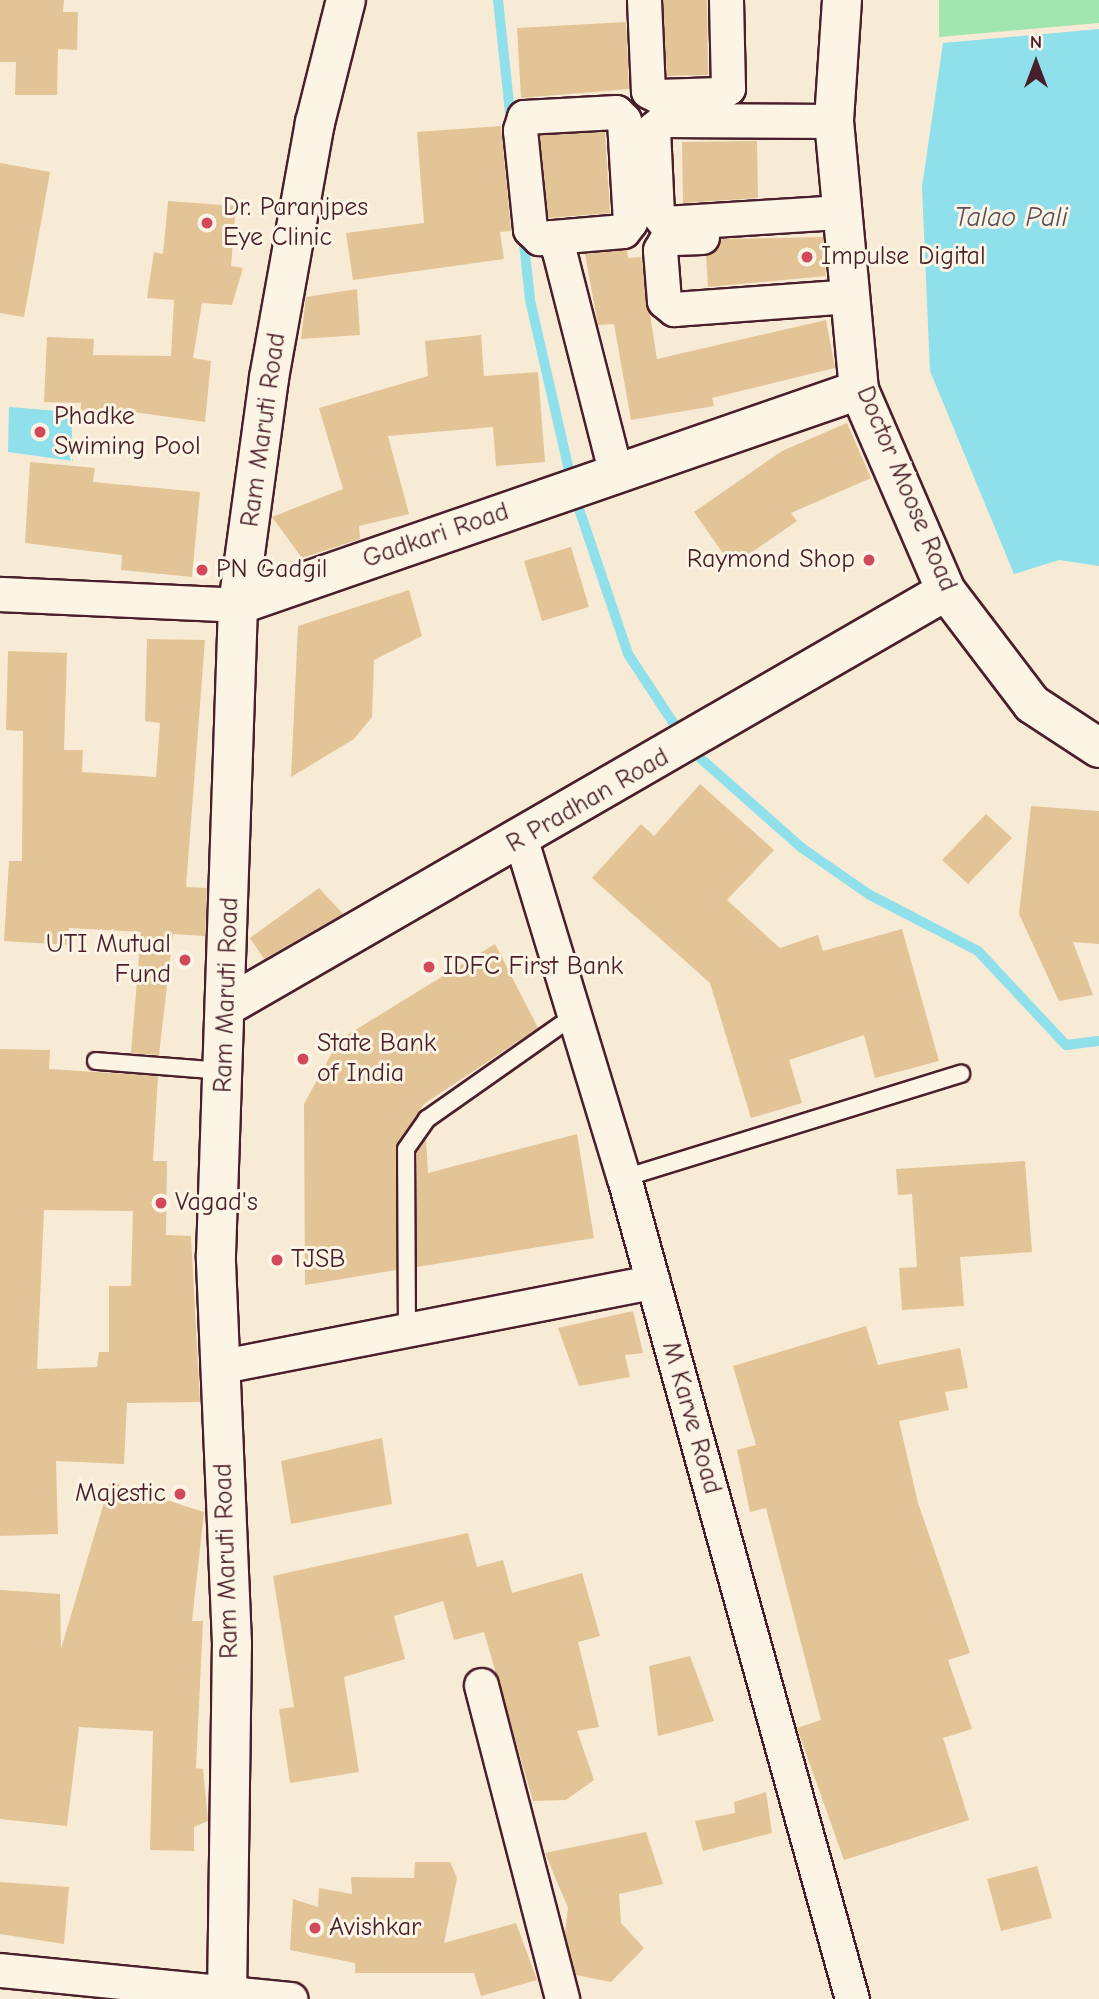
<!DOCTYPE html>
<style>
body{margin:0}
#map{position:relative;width:1099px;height:1999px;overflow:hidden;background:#f7ebd5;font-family:"Comic Neue",sans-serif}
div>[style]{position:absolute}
.green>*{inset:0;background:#a1e5b0}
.water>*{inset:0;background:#90e0ec}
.stream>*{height:10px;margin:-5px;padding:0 5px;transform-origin:5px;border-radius:5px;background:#90e0ec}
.building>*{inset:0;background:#e3c496}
.roads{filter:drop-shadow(2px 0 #4a1f2b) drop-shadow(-2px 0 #4a1f2b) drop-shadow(0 2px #4a1f2b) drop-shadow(0 -2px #4a1f2b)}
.service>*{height:16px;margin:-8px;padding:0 8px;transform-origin:8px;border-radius:8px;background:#fcf5e5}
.minor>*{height:33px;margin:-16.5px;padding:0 16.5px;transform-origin:16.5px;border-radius:16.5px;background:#fcf5e5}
.tertiary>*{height:38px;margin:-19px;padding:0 19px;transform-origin:19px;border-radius:19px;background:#fcf5e5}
.secondary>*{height:38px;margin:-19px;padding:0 19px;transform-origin:19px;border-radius:19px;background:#fcf5e5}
.dots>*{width:19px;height:19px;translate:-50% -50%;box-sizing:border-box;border:4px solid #fcf5e5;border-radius:50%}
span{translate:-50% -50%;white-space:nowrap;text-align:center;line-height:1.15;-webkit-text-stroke:6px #fcf5e5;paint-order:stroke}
.poi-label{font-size:26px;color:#4a1f2b}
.left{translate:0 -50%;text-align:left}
.right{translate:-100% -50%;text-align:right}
.street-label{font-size:26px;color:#4a1f2b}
.water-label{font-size:28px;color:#5c4f5b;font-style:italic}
.north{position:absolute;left:1001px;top:28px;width:70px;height:70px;-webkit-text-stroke:5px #fcf5e5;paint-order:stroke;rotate:0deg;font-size:19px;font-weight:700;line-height:28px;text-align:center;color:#4a1f2b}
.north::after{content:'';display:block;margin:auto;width:24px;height:32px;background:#4a1f2b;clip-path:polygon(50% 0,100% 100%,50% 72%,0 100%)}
</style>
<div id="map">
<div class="green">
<i style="clip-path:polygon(939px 0,1099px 0,1099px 23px,939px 37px)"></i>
</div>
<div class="water">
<i style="clip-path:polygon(1099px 29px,1099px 566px,1059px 560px,1014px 574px,930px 371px,922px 187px,943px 43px)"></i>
<i style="clip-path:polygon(9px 407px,71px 412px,73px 461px,8px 452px)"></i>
</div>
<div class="stream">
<i style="left:498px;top:0;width:122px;rotate:83.9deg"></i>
<i style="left:523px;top:234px;width:66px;rotate:83.9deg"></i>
<i style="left:530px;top:300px;width:174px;rotate:77.1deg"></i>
<i style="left:575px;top:497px;width:166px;rotate:71.3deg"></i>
<i style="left:628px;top:654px;width:87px;rotate:56.7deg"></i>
<i style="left:699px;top:757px;width:137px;rotate:41.5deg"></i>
<i style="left:802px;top:848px;width:83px;rotate:34.7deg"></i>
<i style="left:870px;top:895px;width:122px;rotate:27.4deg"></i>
<i style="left:978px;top:951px;width:129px;rotate:46.9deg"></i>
<i style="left:1066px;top:1045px;width:33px;rotate:-7deg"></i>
</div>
<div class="building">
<i style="clip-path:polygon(0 0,64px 0,63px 12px,78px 12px,77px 50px,58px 49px,57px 95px,15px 95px,16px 62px,0 62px)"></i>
<i style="clip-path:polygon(663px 0,707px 0,708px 75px,667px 76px)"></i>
<i style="clip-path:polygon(626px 22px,629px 89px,521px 98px,517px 28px)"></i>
<i style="clip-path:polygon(501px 126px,511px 231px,500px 232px,504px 259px,353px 280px,346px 233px,424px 223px,417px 132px)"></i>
<i style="clip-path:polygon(605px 132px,610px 213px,548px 218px,540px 135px)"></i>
<i style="clip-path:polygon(757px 141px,758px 198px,683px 203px,682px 142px)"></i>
<i style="clip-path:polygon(0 163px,50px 172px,24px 317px,0 313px)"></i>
<i style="clip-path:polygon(168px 201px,236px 206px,231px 266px,243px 268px,232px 305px,202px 303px,193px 358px,211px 361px,205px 422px,112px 409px,112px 422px,80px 421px,81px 403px,44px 402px,47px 337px,94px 339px,93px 355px,171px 356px,174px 300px,147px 298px,154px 252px,163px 254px)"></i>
<i style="clip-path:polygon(823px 237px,826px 276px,708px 287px,706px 255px,721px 239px)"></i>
<i style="clip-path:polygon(627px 249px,628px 258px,641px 257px,657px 359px,826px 320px,835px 368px,712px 398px,714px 406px,631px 420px,614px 324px,598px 325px,585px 254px)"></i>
<i style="clip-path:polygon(357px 289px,360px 335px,301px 339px,306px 297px)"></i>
<i style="clip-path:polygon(481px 335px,484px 376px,538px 372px,545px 462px,496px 466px,493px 427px,388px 436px,409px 514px,359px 526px,360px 539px,302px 558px,272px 517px,343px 489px,319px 408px,428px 376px,425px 341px)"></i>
<i style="clip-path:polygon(847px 423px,871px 478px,791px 513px,797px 521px,732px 566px,694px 512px,782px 451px)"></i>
<i style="clip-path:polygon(30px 462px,95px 468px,93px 482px,200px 492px,192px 577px,121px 570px,122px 555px,25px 543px)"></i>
<i style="clip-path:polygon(571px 547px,589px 607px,542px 621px,524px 561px)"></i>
<i style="clip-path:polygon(409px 590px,422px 636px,374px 660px,372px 717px,354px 739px,291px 777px,298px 626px)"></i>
<i style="clip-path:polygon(147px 639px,205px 640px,186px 887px,207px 888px,205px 936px,173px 934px,159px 1055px,131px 1053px,141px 932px,69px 928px,68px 945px,4px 941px,9px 861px,22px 861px,23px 731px,6px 730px,8px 651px,67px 653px,64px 750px,83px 750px,82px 772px,156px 777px,160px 723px,145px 721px)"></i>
<i style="clip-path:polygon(700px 784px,774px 850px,727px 900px,780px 948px,818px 935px,823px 951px,902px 929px,939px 1061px,875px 1078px,864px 1035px,789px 1060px,802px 1103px,751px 1118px,710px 983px,592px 878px,641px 824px,654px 836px)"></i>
<i style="clip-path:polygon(1031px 806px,1099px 811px,1099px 944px,1073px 942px,1093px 995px,1059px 1001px,1019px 914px)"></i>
<i style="clip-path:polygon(986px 814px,1012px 838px,968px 884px,942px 860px)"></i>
<i style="clip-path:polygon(319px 888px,343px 914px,264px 959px,250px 938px)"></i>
<i style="clip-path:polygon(495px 944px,538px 1028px,424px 1104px,397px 1143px,396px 1270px,305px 1285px,304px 1104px,339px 1040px)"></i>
<i style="clip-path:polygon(evenodd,0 1049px,50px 1050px,49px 1069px,158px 1076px,153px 1161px,167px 1161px,166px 1235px,191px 1236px,200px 1402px,127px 1403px,124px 1464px,56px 1461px,58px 1534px,0 1536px,0 1049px,44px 1210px,133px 1211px,131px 1286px,109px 1286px,109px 1352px,99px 1352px,97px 1367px,37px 1369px,44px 1210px)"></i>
<i style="clip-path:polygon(577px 1134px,594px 1238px,417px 1267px,417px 1152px,426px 1139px,428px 1173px)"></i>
<i style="clip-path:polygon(1025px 1161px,1032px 1252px,960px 1257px,964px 1306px,902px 1310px,899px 1268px,917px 1267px,912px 1194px,898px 1195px,896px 1169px)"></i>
<i style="clip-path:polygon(633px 1311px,643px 1353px,625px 1355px,630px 1377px,579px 1386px,558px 1328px)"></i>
<i style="clip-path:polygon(866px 1326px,878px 1365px,960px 1348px,968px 1388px,945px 1392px,949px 1410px,899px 1421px,918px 1503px,970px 1653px,948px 1660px,972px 1729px,943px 1738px,969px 1820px,844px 1860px,797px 1728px,821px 1720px,766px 1508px,750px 1512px,737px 1450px,756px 1445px,733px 1366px)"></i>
<i style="clip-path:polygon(382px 1438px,392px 1504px,291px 1524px,281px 1461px)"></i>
<i style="clip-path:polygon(110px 1482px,204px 1512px,192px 1621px,203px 1621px,196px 1768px,203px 1769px,208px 1821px,194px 1827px,194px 1851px,150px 1850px,153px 1731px,79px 1727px,67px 1826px,0 1819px,0 1590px,60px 1594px,61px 1649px)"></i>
<i style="clip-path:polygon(468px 1533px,477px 1567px,503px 1560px,512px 1593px,582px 1573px,600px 1636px,578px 1642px,599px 1727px,577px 1731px,594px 1780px,566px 1800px,533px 1801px,484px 1632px,454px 1640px,443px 1601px,394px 1616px,405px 1659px,344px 1677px,359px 1772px,290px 1783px,279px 1709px,294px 1707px,273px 1576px)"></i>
<i style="clip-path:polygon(690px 1656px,714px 1721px,658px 1736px,649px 1666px)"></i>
<i style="clip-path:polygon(766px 1792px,772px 1833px,703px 1851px,695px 1821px,735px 1813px,734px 1802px)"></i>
<i style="clip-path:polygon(646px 1832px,663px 1884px,619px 1894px,621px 1923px,644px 1948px,611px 1982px,576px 1975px,565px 1933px,568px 1908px,545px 1853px)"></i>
<i style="clip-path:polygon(415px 1862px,450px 1862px,457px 1878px,444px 1943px,516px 1923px,537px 1980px,481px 1996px,474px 1973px,355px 1973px,355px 1963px,290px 1950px,293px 1899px,318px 1907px,319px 1888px,352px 1894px,351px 1877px,414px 1878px)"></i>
<i style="clip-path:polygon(1037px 1866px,1052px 1918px,1001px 1931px,987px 1879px)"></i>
<i style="clip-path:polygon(0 1882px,69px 1887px,64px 1944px,0 1934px)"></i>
</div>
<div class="roads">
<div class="service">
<i style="left:96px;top:1061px;width:126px;rotate:4.5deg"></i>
<i style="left:624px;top:1178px;width:353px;rotate:-17.2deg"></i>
<i style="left:407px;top:1330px;width:181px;rotate:-90.3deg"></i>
<i style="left:406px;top:1149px;width:37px;rotate:-55deg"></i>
<i style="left:427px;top:1119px;width:165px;rotate:-35.1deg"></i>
</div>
<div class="minor">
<i style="left:644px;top:0;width:91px;rotate:87.5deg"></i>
<i style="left:648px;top:91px;width:11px;rotate:27deg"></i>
<i style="left:658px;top:96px;width:61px;rotate:-1.9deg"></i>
<i style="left:719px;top:94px;width:11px;rotate:-34deg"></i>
<i style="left:728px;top:88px;width:88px;rotate:-91.3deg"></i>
<i style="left:834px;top:121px;width:170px;rotate:-179.7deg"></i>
<i style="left:664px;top:120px;width:14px;rotate:141deg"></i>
<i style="left:653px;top:129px;width:84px;rotate:87.3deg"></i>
<i style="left:657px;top:213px;width:13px;rotate:51deg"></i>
<i style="left:665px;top:223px;width:177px;rotate:-3.6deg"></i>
<i style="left:553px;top:237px;width:70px;rotate:-4.9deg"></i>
<i style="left:623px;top:231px;width:11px;rotate:-52deg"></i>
<i style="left:630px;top:222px;width:102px;rotate:-93.4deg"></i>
<i style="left:624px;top:120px;width:11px;rotate:-135deg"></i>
<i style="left:616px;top:112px;width:92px;rotate:176.9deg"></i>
<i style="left:524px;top:117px;width:14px;rotate:107deg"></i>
<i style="left:520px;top:130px;width:100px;rotate:84.2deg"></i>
<i style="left:530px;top:229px;width:13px;rotate:45deg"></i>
<i style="left:539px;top:238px;width:14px;rotate:-4deg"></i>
<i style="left:553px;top:237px;width:15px;rotate:67deg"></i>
<i style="left:559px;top:251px;width:230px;rotate:75.7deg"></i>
<i style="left:702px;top:237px;width:35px;rotate:178deg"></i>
<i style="left:667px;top:238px;width:14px;rotate:120deg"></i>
<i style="left:660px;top:250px;width:51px;rotate:85.5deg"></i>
<i style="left:664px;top:301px;width:13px;rotate:39deg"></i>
<i style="left:674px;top:309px;width:176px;rotate:-4.2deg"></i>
<i style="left:0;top:594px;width:238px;rotate:2.6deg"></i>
<i style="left:521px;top:840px;width:353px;rotate:73.1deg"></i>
<i style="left:624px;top:1178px;width:852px;rotate:74.48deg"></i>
<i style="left:218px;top:1367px;width:443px;rotate:-11.1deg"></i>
<i style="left:481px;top:1685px;width:324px;rotate:75.5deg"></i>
<i style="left:0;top:1970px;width:292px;rotate:5.7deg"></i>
</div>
<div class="tertiary">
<i style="left:238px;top:605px;width:657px;rotate:-19.1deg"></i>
<i style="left:227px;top:1006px;width:830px;rotate:-29.99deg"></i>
<i style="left:227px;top:1999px;width:355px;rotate:-89.2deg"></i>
<i style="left:232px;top:1644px;width:389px;rotate:-92.4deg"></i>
<i style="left:216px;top:1255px;width:650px;rotate:-88.06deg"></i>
<i style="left:238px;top:605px;width:229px;rotate:-82.2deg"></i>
<i style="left:269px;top:378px;width:259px;rotate:-79.8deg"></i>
<i style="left:315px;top:123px;width:127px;rotate:-75.9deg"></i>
</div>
<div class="secondary">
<i style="left:842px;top:0;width:121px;rotate:93.8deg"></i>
<i style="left:834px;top:121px;width:270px;rotate:84.7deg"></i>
<i style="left:859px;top:390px;width:219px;rotate:66.6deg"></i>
<i style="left:946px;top:591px;width:142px;rotate:52.7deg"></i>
<i style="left:1032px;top:704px;width:80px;rotate:33.3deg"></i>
</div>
</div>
<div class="dots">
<i style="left:207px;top:223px;background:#d1495b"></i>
<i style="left:807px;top:257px;background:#d1495b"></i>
<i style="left:40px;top:432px;background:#d1495b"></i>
<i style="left:869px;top:560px;background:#d1495b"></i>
<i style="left:202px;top:570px;background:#d1495b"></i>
<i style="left:185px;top:960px;background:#d1495b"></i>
<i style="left:429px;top:967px;background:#d1495b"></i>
<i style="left:303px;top:1059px;background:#d1495b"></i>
<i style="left:161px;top:1203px;background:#d1495b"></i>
<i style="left:277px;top:1260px;background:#d1495b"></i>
<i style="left:180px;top:1494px;background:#d1495b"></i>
<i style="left:315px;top:1928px;background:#d1495b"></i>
</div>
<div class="poi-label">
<span class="left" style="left:223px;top:223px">Dr. Paranjpes<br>Eye Clinic</span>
<span class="left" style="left:821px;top:257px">Impulse Digital</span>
<span class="left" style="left:54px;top:432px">Phadke<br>Swiming Pool</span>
<span class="right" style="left:855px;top:560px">Raymond Shop</span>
<span class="left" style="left:216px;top:570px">PN Gadgil</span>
<span class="right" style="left:171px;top:960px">UTI Mutual<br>Fund</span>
<span class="left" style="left:443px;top:967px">IDFC First Bank</span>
<span class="left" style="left:317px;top:1059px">State Bank<br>of India</span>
<span class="left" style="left:175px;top:1203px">Vagad's</span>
<span class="left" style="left:291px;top:1260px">TJSB</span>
<span class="right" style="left:166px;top:1494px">Majestic</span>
<span class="left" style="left:329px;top:1928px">Avishkar</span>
</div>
<div class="street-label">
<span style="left:264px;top:430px;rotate:-82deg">Ram Maruti Road</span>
<span style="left:906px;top:489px;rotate:67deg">Doctor Moose Road</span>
<span style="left:436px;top:536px;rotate:-19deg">Gadkari Road</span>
<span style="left:588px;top:801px;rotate:-30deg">R Pradhan Road</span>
<span style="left:227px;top:995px;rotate:-88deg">Ram Maruti Road</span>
<span style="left:691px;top:1418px;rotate:74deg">M Karve Road</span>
<span style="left:227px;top:1561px;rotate:-92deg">Ram Maruti Road</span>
</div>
<div class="water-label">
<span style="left:1011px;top:217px">Talao Pali</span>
</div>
<div class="north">N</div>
</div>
